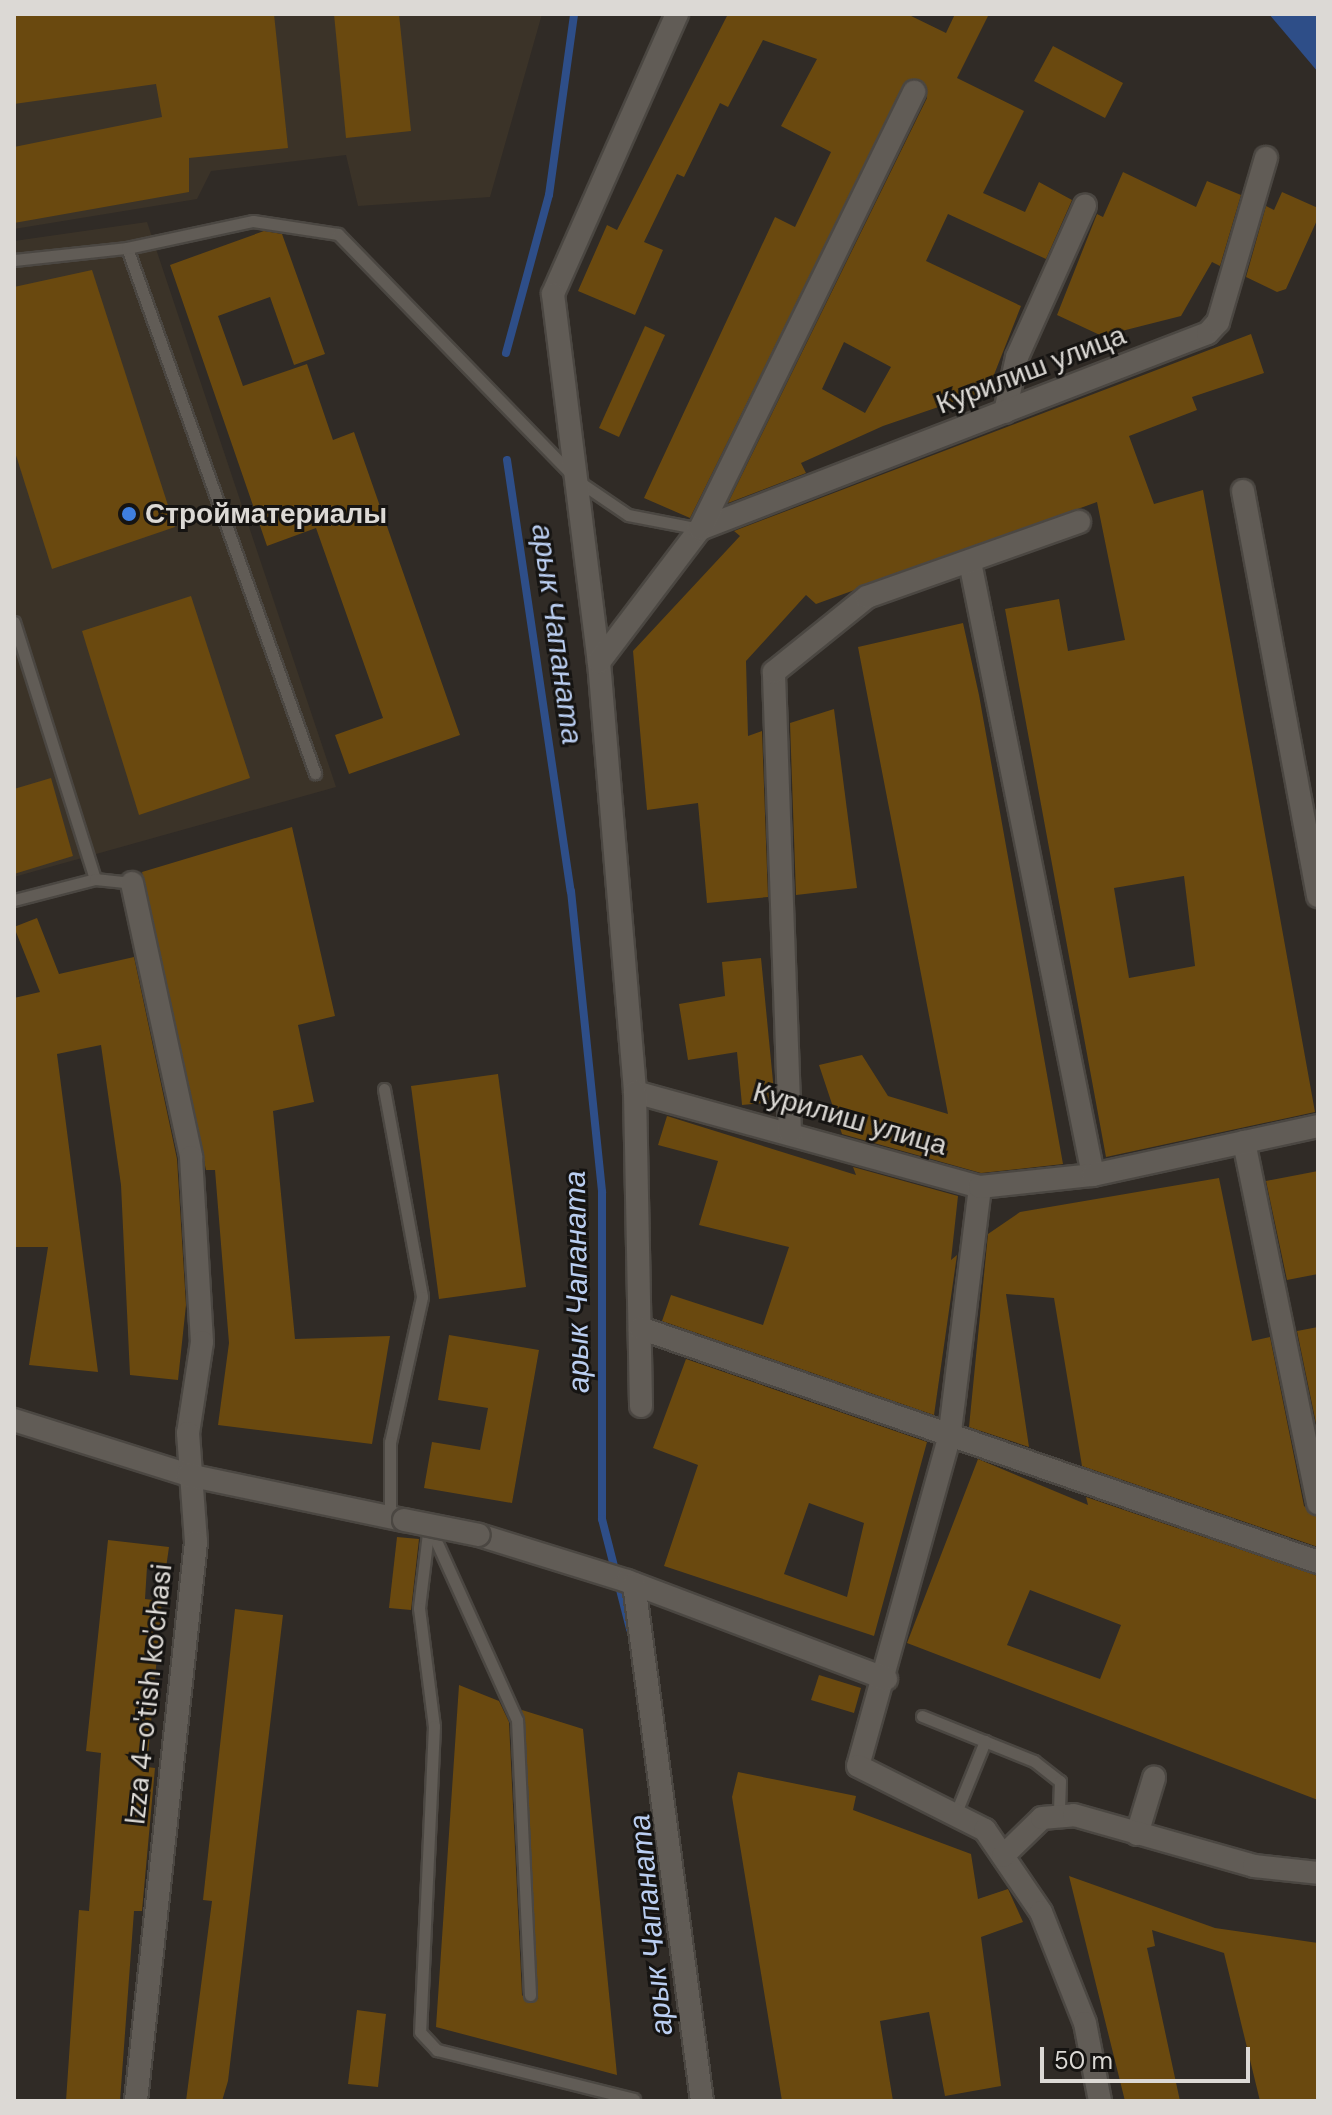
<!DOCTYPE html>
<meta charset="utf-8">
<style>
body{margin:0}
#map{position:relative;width:1332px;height:2115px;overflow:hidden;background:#302b26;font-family:"DM Sans",sans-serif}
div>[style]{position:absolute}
.built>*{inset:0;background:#3b3328}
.water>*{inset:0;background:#2e4e88}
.stream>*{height:8px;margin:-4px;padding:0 4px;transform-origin:4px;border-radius:4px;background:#2e4e88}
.building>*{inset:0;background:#6a490f}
.roads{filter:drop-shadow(2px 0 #4b4742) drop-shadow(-2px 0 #4b4742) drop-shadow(0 2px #4b4742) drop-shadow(0 -2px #4b4742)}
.lane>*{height:11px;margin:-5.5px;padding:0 5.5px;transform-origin:5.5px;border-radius:5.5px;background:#615c56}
.street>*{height:22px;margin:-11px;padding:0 11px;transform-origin:11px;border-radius:11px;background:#615c56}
.bridges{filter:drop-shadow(2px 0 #4b4742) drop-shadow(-2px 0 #4b4742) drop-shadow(0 2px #4b4742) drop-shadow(0 -2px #4b4742)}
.street-bridge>*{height:22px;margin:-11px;padding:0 11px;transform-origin:11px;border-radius:11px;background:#615c56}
.dots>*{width:22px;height:22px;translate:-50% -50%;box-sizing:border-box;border:4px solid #161412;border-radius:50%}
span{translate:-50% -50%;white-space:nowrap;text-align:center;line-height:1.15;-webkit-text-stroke:6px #161412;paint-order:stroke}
.street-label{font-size:28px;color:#dcd9d5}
.poi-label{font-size:28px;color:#dcd9d5;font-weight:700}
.left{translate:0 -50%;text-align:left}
.water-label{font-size:30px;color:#bacef1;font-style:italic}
.frame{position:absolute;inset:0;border:16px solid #dcd9d5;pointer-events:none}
.scale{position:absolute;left:1040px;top:2047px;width:210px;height:36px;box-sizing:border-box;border:4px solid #dcd9d5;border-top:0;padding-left:10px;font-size:24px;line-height:28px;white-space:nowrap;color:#dcd9d5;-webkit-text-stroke:6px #161412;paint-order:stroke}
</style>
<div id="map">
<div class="built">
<i style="clip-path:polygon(14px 14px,542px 14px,490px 197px,358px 206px,346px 155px,211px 171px,197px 199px,14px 229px)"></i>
<i style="clip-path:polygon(147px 222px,336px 787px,14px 877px,14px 241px)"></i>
</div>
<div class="water">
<i style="clip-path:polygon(1269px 14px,1318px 14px,1318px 72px)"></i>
</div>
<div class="stream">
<i style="left:506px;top:353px;width:164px;rotate:-74.8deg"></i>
<i style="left:549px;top:195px;width:183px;rotate:-82.1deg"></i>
<i style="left:507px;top:460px;width:436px;rotate:81.6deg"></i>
<i style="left:571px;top:891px;width:303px;rotate:84.1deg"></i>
<i style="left:602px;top:1192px;width:327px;rotate:90deg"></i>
<i style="left:602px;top:1519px;width:114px;rotate:75.7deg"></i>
</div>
<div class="building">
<i style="clip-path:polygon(14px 14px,274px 14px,288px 148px,189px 158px,189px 192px,14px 223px,14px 147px,162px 117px,156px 84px,14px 104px)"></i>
<i style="clip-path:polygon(334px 14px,399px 14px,411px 131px,346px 138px)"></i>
<i style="clip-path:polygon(evenodd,728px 14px,907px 14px,946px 33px,955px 14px,989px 14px,957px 78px,1024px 111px,983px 193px,1025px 212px,1039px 182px,1072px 200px,1046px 259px,948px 214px,926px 261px,1021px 306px,988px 390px,883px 426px,801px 463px,806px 473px,728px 503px,927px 98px,921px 80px,906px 81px,690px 518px,644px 498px,775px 217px,795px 227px,831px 152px,781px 126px,817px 59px,763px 40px,728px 107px,720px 103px,684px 177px,677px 174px,644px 242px,663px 250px,635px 315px,578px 291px,607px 225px,617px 230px,728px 14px,844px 342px,891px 367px,865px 413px,822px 389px,844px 342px)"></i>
<i style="clip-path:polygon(1053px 46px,1123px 83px,1105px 118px,1034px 81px)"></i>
<i style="clip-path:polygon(1123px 172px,1196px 207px,1207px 181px,1241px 195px,1220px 266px,1212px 262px,1181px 316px,1102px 336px,1057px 315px,1097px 214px,1103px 217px)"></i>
<i style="clip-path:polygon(1282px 192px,1318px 208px,1318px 218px,1286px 289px,1277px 292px,1246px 277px,1266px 206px,1274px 210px)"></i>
<i style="clip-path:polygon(264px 231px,282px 234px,325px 354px,294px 365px,270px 297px,218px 316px,243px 386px,307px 364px,333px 440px,354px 432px,460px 735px,349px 774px,335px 735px,383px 718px,316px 528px,267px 546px,170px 265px)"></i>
<i style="clip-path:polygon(92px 270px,175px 527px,52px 569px,14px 449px,14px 287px)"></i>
<i style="clip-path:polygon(645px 326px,665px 335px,619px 437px,599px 428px)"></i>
<i style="clip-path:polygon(evenodd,1251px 334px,1264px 373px,1192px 397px,1197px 410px,1129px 436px,1154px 504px,1203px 490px,1315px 1112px,1106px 1157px,1005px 609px,1059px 599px,1068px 651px,1125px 640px,1097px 502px,816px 604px,806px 595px,746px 661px,748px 736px,762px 731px,768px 897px,707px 903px,698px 803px,647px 810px,633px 651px,740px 536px,734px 531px,1251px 334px,1184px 876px,1195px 966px,1129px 978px,1114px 888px,1184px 876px)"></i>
<i style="clip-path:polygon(191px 596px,250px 778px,139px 815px,82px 631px)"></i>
<i style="clip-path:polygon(963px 623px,979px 695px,1063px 1164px,981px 1173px,842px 1134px,819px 1065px,862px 1055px,888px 1096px,948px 1114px,858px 647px)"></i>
<i style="clip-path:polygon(834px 709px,857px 888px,796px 895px,790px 723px)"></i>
<i style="clip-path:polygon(51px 778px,73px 856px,14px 874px,14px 789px)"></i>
<i style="clip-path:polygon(292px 827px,335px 1016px,298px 1025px,314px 1102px,273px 1111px,295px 1339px,390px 1336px,372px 1444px,218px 1425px,229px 1343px,215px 1170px,206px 1170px,142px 872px)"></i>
<i style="clip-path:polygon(37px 918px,59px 974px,134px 957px,177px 1159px,186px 1305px,178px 1380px,130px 1375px,121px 1185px,101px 1045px,57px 1054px,98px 1372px,29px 1365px,48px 1247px,14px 1247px,14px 998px,40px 992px,14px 927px)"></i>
<i style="clip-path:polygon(761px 958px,775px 1102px,742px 1105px,737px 1052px,688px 1060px,679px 1004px,725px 996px,722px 962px)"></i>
<i style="clip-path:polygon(498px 1074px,526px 1287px,439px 1299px,411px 1086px)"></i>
<i style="clip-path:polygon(667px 1116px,856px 1175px,853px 1167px,958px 1196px,951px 1260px,957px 1255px,934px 1415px,662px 1321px,671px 1295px,763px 1325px,789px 1247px,699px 1225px,718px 1161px,658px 1145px)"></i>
<i style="clip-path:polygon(1318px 1171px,1318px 1274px,1287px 1280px,1266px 1181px)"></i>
<i style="clip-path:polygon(1219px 1178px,1252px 1341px,1270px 1337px,1304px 1506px,1318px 1517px,1318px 1547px,1082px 1466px,1054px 1298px,1006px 1294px,1029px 1447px,969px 1427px,988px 1234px,1020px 1212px)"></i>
<i style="clip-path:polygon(1318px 1327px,1318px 1433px,1297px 1331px)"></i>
<i style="clip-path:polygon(449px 1335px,539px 1350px,512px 1503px,424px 1488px,432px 1442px,480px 1450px,488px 1408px,438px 1400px)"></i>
<i style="clip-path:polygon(evenodd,686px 1359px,927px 1442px,874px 1636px,664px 1566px,698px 1465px,653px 1448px,686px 1359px,809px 1503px,864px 1523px,847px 1597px,784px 1574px,809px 1503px)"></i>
<i style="clip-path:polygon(evenodd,978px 1459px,1088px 1505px,1086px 1497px,1318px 1576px,1318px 1800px,907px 1643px,978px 1459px,1030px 1590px,1121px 1625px,1100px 1679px,1007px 1645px,1030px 1590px)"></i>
<i style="clip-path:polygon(397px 1537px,419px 1539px,411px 1610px,389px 1608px)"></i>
<i style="clip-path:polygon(108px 1540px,169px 1547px,166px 1568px,147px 1567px,145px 1599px,162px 1601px,147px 1767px,155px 1768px,142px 1911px,134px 1911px,120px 2101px,66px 2101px,79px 1910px,89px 1911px,101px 1753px,86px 1751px)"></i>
<i style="clip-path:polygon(235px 1609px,283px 1615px,228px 2081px,222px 2101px,186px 2101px,212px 1901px,203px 1900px)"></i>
<i style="clip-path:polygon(819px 1675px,861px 1688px,854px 1713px,811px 1700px)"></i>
<i style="clip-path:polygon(459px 1685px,499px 1701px,509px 1722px,522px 1995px,530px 2003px,538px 1995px,522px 1710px,583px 1729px,617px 2075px,436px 2027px)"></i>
<i style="clip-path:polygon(738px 1772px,856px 1796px,853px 1810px,971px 1854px,978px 1899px,1008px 1889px,1023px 1922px,981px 1937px,1001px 2086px,945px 2096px,929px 2012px,880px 2021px,893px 2101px,782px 2101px,732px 1797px)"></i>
<i style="clip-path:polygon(1069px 1876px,1215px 1928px,1318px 1943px,1318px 2101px,1260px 2101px,1224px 1953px,1152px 1930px,1155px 1946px,1147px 1948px,1180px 2101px,1125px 2101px)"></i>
<i style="clip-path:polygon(357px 2010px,386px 2014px,378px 2087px,348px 2084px)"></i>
</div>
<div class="roads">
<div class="lane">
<i style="left:127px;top:248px;width:558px;rotate:70.3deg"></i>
<i style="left:14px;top:260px;width:114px;rotate:-6.1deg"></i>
<i style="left:127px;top:248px;width:129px;rotate:-12.1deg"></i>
<i style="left:253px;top:221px;width:86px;rotate:8.7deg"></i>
<i style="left:338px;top:234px;width:344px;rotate:45.8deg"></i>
<i style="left:578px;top:481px;width:60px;rotate:34.2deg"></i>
<i style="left:628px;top:515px;width:73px;rotate:11deg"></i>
<i style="left:14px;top:622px;width:269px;rotate:72.5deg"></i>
<i style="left:14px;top:900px;width:84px;rotate:-14.5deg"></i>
<i style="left:95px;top:879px;width:37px;rotate:6deg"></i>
<i style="left:384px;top:1089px;width:211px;rotate:79.6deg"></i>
<i style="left:422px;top:1297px;width:148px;rotate:102.4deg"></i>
<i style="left:390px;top:1442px;width:75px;rotate:90deg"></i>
<i style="left:922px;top:1716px;width:121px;rotate:21.9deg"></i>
<i style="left:1034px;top:1761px;width:33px;rotate:38deg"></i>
<i style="left:1060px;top:1781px;width:35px;rotate:92deg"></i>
<i style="left:955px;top:1815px;width:80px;rotate:-67.9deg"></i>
<i style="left:530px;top:1995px;width:275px;rotate:-92.7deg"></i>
<i style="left:517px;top:1720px;width:214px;rotate:-114.3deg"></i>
<i style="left:429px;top:1525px;width:84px;rotate:96.9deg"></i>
<i style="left:419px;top:1608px;width:119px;rotate:82.8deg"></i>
<i style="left:434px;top:1726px;width:306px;rotate:92.6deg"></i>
<i style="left:420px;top:2032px;width:25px;rotate:47deg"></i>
<i style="left:437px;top:2050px;width:203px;rotate:14deg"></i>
</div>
<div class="street">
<i style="left:677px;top:14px;width:306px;rotate:113.9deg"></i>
<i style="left:553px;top:294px;width:371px;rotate:82.9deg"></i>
<i style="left:599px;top:662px;width:432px;rotate:85.2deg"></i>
<i style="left:635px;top:1092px;width:358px;rotate:15.4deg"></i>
<i style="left:980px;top:1187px;width:253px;rotate:97deg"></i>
<i style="left:949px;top:1438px;width:340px;rotate:105.5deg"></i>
<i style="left:858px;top:1766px;width:142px;rotate:26.7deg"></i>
<i style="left:985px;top:1830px;width:99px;rotate:55.7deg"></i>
<i style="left:1041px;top:1912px;width:119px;rotate:68.4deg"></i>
<i style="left:1085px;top:2023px;width:79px;rotate:79.1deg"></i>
<i style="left:1005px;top:412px;width:56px;rotate:-77.7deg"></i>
<i style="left:1017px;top:357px;width:166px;rotate:-65.8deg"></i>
<i style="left:1243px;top:491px;width:412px;rotate:79.5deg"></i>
<i style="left:700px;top:529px;width:544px;rotate:-21.1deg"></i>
<i style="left:1208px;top:333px;width:15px;rotate:-48deg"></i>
<i style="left:1218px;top:322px;width:171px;rotate:-73.7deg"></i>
<i style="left:970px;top:562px;width:625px;rotate:78.65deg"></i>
<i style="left:599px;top:662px;width:167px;rotate:-52.8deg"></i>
<i style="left:700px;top:529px;width:487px;rotate:-63.9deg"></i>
<i style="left:132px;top:883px;width:280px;rotate:77.8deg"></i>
<i style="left:191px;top:1157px;width:185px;rotate:86.6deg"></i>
<i style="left:202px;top:1342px;width:92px;rotate:98.7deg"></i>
<i style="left:188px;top:1433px;width:109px;rotate:85.8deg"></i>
<i style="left:196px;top:1542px;width:562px;rotate:96.13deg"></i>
<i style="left:635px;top:1092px;width:314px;rotate:88.9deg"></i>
<i style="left:790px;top:1133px;width:461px;rotate:-92deg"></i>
<i style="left:774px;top:672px;width:119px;rotate:-38.9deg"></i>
<i style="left:867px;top:597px;width:225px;rotate:-19.5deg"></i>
<i style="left:1244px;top:1142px;width:369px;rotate:78.4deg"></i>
<i style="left:980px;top:1187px;width:114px;rotate:-6.1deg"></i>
<i style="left:1093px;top:1175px;width:230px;rotate:-12.3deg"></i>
<i style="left:640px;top:1328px;width:717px;rotate:19.04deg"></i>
<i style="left:14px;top:1420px;width:182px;rotate:17.5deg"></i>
<i style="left:188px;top:1475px;width:221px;rotate:11.8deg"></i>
<i style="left:479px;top:1535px;width:155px;rotate:17.3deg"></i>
<i style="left:627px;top:1581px;width:277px;rotate:20.7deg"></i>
<i style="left:634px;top:1584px;width:521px;rotate:82.51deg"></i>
<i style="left:1137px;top:1834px;width:59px;rotate:-73.1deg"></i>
<i style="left:1003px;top:1856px;width:54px;rotate:-44.3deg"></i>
<i style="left:1042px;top:1818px;width:32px;rotate:-5deg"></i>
<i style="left:1074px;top:1815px;width:187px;rotate:15.8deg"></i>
<i style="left:1254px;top:1866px;width:64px;rotate:6.2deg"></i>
</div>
</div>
<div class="bridges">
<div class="street-bridge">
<i style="left:404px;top:1520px;width:76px;rotate:11.3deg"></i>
</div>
</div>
<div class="dots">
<i style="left:129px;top:514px;background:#3f7fe0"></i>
</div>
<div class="street-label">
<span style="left:1031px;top:370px;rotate:-21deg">Курилиш улица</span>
<span style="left:850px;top:1119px;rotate:16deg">Курилиш улица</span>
<span style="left:149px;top:1694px;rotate:-84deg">Izza 4-o'tish ko'chasi</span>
</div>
<div class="poi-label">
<span class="left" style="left:145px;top:514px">Стройматериалы</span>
</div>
<div class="water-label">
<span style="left:557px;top:634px;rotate:82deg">арык Чапаната</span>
<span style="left:577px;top:1282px;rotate:-91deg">арык Чапаната</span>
<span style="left:651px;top:1925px;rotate:-96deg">арык Чапаната</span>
</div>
<div class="frame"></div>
<div class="scale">50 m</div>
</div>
